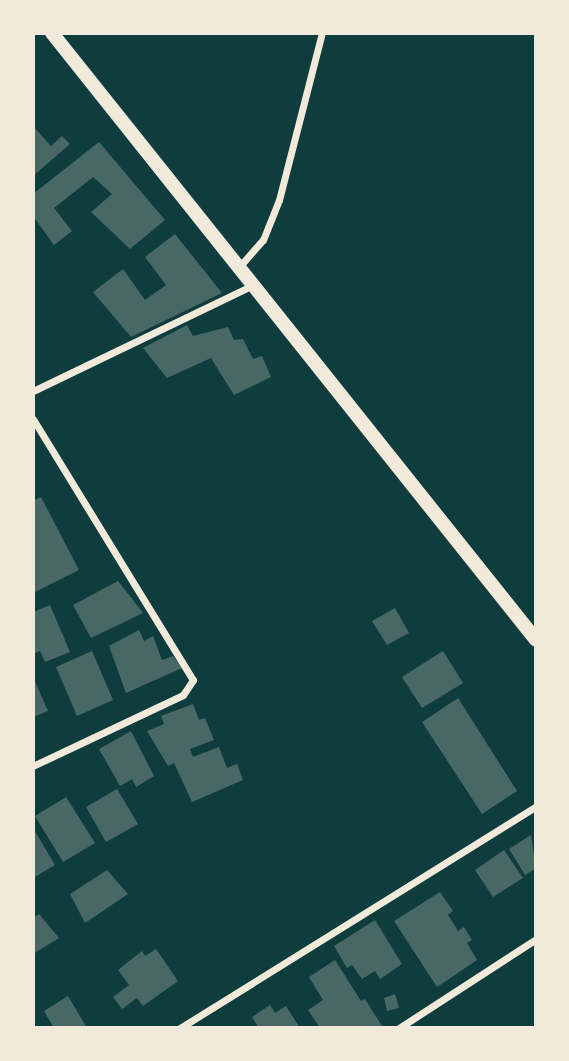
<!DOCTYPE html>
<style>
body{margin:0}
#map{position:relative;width:569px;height:1061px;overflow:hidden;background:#0f3d3e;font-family:"Titillium Web",sans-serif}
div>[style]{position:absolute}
.building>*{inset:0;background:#486865}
.minor>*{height:7px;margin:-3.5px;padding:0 3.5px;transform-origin:3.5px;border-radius:3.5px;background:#f1e9da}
.secondary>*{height:14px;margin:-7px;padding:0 7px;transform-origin:7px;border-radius:7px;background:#f1e9da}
span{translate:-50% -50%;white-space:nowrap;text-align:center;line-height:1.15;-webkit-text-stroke:7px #f1e9da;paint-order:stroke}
.frame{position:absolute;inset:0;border:35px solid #f1e9da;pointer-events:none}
</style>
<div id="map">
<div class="building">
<i style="clip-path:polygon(33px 126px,51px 146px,62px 136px,70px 144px,33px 176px)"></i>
<i style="clip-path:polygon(99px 142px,165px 220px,130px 249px,91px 212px,112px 194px,93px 177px,54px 208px,72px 231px,54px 245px,33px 216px,33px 194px)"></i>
<i style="clip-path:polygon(175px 234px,222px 293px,131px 337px,93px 292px,123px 269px,145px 300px,166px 285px,145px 257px)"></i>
<i style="clip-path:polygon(187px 325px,193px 336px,228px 327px,234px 340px,243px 339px,253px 359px,262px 356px,271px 377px,234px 395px,211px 358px,167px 378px,143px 348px)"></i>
<i style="clip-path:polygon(41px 497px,79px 570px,33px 593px,33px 501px)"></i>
<i style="clip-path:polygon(118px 581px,143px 613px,91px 638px,73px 605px)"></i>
<i style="clip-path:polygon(50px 605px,70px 652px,45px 662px,40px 651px,33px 654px,33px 612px)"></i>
<i style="clip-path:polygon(395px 608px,409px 633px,387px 645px,372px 621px)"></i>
<i style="clip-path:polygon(139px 630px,144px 641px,153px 636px,162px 660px,173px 656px,182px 668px,126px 693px,109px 646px)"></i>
<i style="clip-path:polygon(92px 651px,113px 700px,77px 716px,56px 667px)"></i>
<i style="clip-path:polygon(443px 651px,463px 683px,422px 708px,402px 677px)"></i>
<i style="clip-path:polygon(33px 677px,48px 711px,33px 717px)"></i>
<i style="clip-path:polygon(458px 698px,517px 791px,482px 814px,422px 722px)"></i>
<i style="clip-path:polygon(193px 704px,199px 720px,205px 718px,214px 740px,190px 749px,193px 757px,219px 747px,227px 768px,237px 764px,243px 780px,192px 802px,174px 763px,168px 766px,147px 731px,164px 724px,161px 716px)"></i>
<i style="clip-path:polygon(131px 731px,154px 776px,136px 787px,132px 779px,120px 786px,99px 749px)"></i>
<i style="clip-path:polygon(117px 789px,138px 824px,106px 842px,86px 807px)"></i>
<i style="clip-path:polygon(66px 797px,95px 843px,63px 862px,35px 816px)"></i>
<i style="clip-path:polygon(33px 828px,55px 865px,33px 878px)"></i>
<i style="clip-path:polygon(531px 835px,536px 868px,525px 875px,509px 849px)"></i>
<i style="clip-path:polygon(504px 850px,523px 878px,493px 897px,475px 870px)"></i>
<i style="clip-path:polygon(107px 870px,128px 894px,85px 923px,70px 894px)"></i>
<i style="clip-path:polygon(440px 892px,453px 911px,448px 915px,458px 931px,464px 927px,472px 940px,467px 943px,477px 960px,437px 987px,394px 921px)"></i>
<i style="clip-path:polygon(39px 914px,59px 938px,33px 954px,33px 918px)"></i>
<i style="clip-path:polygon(375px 920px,402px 964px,380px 979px,375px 971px,362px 979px,352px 965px,347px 968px,334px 946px)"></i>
<i style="clip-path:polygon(156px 949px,178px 981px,143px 1006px,137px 998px,122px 1009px,113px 997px,129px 985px,118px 970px,142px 951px,145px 956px)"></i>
<i style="clip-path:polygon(335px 960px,361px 1001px,365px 999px,382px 1026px,320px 1028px,308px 1010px,323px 1000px,309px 977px)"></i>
<i style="clip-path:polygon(395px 994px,399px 1008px,387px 1011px,384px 998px)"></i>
<i style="clip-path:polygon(68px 996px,87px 1028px,54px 1028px,44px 1011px)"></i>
<i style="clip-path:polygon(270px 1005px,275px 1013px,286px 1006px,300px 1028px,259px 1028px,252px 1017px)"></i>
</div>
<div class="minor">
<i style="left:240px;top:266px;width:35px;rotate:-49deg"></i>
<i style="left:263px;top:240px;width:43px;rotate:-68.2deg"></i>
<i style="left:279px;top:200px;width:172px;rotate:-75.6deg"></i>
<i style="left:33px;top:391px;width:244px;rotate:-25.7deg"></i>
<i style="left:33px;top:419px;width:306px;rotate:58.5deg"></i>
<i style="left:193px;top:680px;width:18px;rotate:124deg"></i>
<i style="left:183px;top:695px;width:166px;rotate:154.7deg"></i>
<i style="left:180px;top:1028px;width:420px;rotate:-31.9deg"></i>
<i style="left:399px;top:1028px;width:163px;rotate:-33deg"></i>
</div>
<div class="secondary">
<i style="left:52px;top:33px;width:776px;rotate:51.43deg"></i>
</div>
<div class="frame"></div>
</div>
